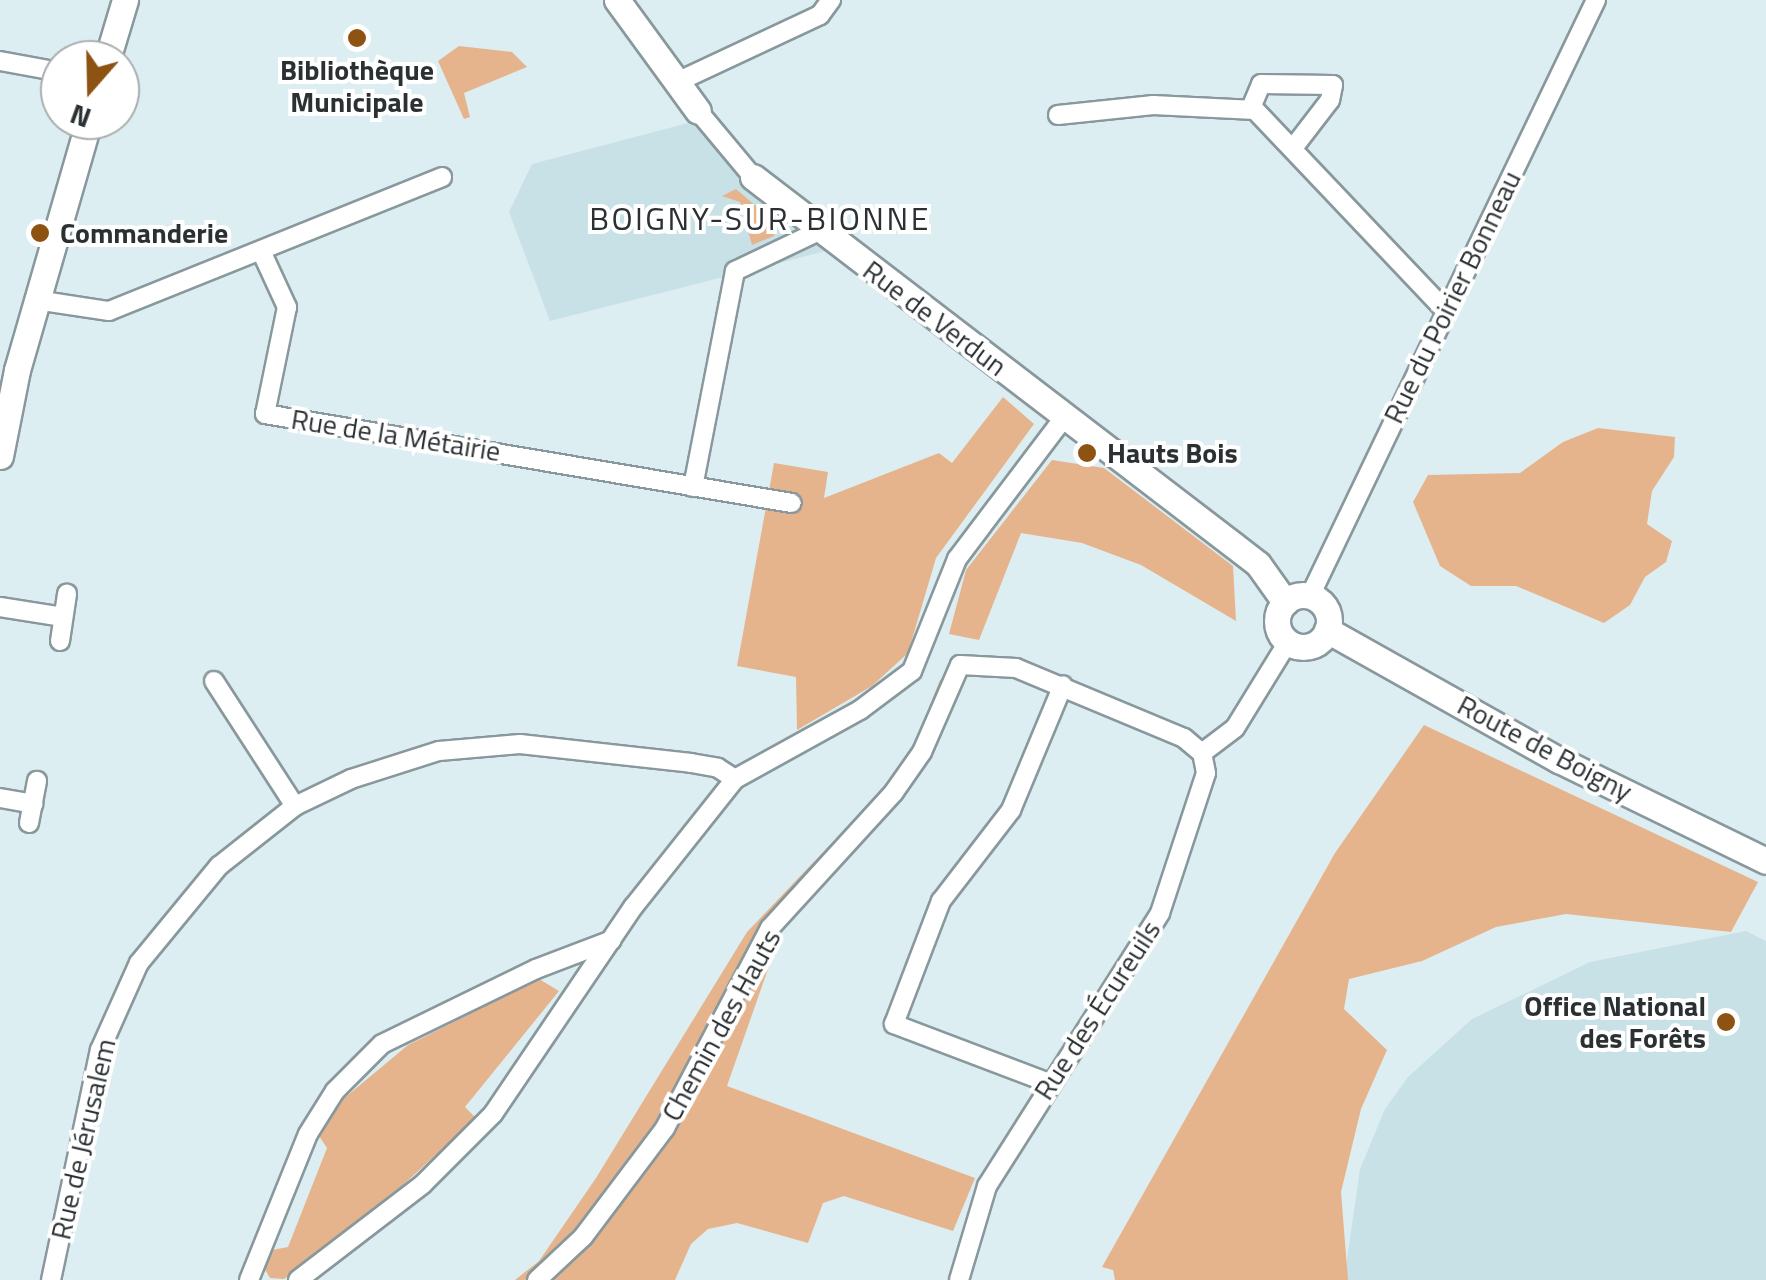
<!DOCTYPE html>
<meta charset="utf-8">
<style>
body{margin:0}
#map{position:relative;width:1766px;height:1280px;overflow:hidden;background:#ddeef3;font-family:"Titillium Web",sans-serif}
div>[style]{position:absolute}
.built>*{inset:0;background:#c7e1e7}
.green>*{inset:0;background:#e5b48c}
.roads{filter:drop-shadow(2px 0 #88989c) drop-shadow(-2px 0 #88989c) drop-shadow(0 2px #88989c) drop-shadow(0 -2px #88989c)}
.street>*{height:18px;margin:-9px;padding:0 9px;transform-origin:9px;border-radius:9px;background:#fff}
.secondary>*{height:25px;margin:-12.5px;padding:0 12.5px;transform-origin:12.5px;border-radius:12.5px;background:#fff}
.secondary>.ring{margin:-12.5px;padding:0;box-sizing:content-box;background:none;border:25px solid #fff;border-radius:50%}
.dots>*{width:28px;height:28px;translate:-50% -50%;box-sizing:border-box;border:5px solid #fff;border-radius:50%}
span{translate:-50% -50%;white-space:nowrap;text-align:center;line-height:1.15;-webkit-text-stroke:8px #fff;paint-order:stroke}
.poi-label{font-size:28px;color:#2b3133;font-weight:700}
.left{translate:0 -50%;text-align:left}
.right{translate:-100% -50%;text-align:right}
.street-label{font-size:28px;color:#2b3133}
.quarter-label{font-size:32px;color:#2b3133;letter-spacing:2.5px}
.north{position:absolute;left:40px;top:40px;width:100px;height:100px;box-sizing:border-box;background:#fff;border:2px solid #aaadad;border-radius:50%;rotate:200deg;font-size:28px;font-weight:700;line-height:40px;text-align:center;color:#2b3133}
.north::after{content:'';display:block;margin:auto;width:35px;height:45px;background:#8e5212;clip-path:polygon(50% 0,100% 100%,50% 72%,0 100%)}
</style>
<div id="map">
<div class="built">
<i style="clip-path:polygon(692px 122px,826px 251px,550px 321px,509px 212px,532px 164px)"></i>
<i style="clip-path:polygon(1746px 931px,1766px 941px,1766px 1280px,1344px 1280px,1360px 1169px,1385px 1109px,1408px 1077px,1472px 1019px,1590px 962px)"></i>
</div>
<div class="green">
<i style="clip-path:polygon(459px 46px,512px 52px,527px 67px,464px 93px,470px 117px,464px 119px,438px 61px)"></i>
<i style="clip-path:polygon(736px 189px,777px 224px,774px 236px,752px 245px,740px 202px,722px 196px)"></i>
<i style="clip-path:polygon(1003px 397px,1034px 424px,936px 558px,908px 653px,872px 686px,797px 730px,796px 677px,737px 666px,774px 463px,828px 472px,824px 498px,939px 453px,952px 463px)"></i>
<i style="clip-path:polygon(1598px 428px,1675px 437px,1674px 457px,1652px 491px,1647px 524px,1672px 541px,1666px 562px,1645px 577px,1630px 605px,1604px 623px,1516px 586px,1471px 586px,1440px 566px,1413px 502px,1428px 475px,1520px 473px,1563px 442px)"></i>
<i style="clip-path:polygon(1052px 460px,1104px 468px,1233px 566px,1236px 621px,1141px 565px,1082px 543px,1021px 533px,979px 640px,949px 634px,966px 570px)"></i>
<i style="clip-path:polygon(960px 676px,926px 764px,781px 932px,727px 1086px,975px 1178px,953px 1231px,844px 1196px,823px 1203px,808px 1243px,737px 1223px,708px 1229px,691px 1244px,675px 1280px,515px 1280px,539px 1261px,596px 1178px,747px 932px,906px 765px,940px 680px)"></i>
<i style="clip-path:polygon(1424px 725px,1758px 882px,1731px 932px,1566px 914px,1496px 927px,1422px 961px,1349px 979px,1344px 1009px,1387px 1050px,1361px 1109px,1341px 1192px,1348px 1280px,1115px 1280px,1113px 1270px,1102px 1267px,1335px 853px)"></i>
<i style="clip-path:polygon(539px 979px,559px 991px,465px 1107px,476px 1118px,344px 1239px,284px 1279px,270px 1278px,264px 1268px,272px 1250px,288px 1247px,327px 1148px,319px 1136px,342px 1100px,408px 1045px)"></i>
</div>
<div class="roads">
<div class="street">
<i style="left:0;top:61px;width:61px;rotate:10.4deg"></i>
<i style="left:677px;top:82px;width:158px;rotate:-25.1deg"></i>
<i style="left:820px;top:15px;width:19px;rotate:-54deg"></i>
<i style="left:1251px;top:108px;width:26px;rotate:-67deg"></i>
<i style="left:1261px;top:84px;width:72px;rotate:0.8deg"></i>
<i style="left:1333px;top:85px;width:15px;rotate:101deg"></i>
<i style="left:1330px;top:100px;width:59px;rotate:127.5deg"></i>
<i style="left:698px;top:111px;width:86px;rotate:50.2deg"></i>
<i style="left:1058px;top:115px;width:96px;rotate:-6deg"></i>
<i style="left:1153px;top:105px;width:102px;rotate:2.8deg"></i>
<i style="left:1255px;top:110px;width:273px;rotate:46.5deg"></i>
<i style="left:262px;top:253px;width:60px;rotate:65.2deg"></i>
<i style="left:287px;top:307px;width:109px;rotate:101.6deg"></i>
<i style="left:265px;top:414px;width:534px;rotate:9.59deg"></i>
<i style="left:36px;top:300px;width:74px;rotate:8.6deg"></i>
<i style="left:109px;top:311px;width:359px;rotate:-21.9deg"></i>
<i style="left:693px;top:487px;width:220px;rotate:-79deg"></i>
<i style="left:735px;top:271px;width:93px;rotate:-25.5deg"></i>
<i style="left:1310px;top:596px;width:661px;rotate:-64.37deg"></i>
<i style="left:0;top:607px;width:64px;rotate:9deg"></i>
<i style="left:60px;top:641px;width:48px;rotate:-81.5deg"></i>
<i style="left:214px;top:681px;width:149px;rotate:57.1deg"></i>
<i style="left:1202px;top:753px;width:41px;rotate:-37.1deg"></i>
<i style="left:1235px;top:728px;width:101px;rotate:-58.4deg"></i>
<i style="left:0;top:798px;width:34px;rotate:10deg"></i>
<i style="left:29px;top:823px;width:43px;rotate:-79.2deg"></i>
<i style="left:1049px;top:1083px;width:166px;rotate:-159.2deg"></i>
<i style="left:894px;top:1024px;width:132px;rotate:-69.1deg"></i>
<i style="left:941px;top:901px;width:115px;rotate:-52.4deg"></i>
<i style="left:1011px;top:810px;width:135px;rotate:-67.4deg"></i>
<i style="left:51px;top:1280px;width:235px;rotate:-78deg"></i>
<i style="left:100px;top:1050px;width:95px;rotate:-65.9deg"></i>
<i style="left:139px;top:963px;width:126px;rotate:-50.5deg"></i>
<i style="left:219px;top:866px;width:97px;rotate:-38.3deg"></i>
<i style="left:295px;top:806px;width:62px;rotate:-25.7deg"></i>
<i style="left:351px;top:779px;width:92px;rotate:-17.7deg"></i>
<i style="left:439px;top:751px;width:81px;rotate:-4.9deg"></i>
<i style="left:520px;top:744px;width:172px;rotate:6.3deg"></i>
<i style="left:691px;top:763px;width:27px;rotate:10deg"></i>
<i style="left:718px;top:768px;width:20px;rotate:33deg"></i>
<i style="left:249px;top:1280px;width:157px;rotate:-68deg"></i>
<i style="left:308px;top:1134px;width:51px;rotate:-57.9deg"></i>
<i style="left:335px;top:1091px;width:66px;rotate:-45deg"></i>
<i style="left:382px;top:1044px;width:171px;rotate:-26deg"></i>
<i style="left:536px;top:969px;width:81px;rotate:-20.9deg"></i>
<i style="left:298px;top:1280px;width:158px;rotate:-37.5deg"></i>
<i style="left:423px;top:1184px;width:99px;rotate:-45deg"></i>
<i style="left:493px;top:1114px;width:251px;rotate:-55.9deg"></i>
<i style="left:634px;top:906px;width:162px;rotate:-51.5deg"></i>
<i style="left:735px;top:779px;width:143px;rotate:-28.9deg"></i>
<i style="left:860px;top:710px;width:65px;rotate:-36.9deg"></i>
<i style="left:912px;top:671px;width:121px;rotate:-68.1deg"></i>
<i style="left:957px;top:559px;width:179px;rotate:-52.9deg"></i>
<i style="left:537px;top:1280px;width:63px;rotate:-43.1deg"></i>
<i style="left:583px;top:1237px;width:136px;rotate:-53deg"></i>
<i style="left:665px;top:1128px;width:226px;rotate:-62.3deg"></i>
<i style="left:770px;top:928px;width:184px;rotate:-47.6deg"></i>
<i style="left:894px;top:792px;width:49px;rotate:-55deg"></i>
<i style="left:922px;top:752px;width:95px;rotate:-66.4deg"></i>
<i style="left:960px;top:665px;width:56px;rotate:3.1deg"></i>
<i style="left:1016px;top:668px;width:182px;rotate:22.6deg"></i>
<i style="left:1184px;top:738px;width:23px;rotate:40deg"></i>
<i style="left:959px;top:1280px;width:98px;rotate:-73.4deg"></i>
<i style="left:987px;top:1186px;width:323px;rotate:-57.6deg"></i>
<i style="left:1160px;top:913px;width:147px;rotate:-71.8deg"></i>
<i style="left:1206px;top:773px;width:20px;rotate:-101deg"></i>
</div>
<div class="secondary">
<i style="left:617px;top:0;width:137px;rotate:53.9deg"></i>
<i style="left:107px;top:60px;width:63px;rotate:-73.3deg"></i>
<i style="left:753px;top:177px;width:636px;rotate:37.46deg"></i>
<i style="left:1258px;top:564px;width:47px;rotate:54.6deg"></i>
<i style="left:0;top:456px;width:88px;rotate:-78.8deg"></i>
<i style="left:17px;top:370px;width:260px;rotate:-73.9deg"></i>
<i class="ring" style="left:1277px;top:595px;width:27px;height:27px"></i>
<i style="left:1327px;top:630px;width:266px;rotate:29.3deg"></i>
<i style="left:1559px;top:760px;width:230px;rotate:26deg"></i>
</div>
</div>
<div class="dots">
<i style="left:357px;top:38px;background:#8e5212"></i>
<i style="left:40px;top:233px;background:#8e5212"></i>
<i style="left:1087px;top:453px;background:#8e5212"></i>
<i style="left:1726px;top:1022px;background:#8e5212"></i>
</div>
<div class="poi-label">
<span style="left:357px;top:86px">Bibliothèque<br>Municipale</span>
<span class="left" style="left:60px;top:233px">Commanderie</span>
<span class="left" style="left:1107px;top:453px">Hauts Bois</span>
<span class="right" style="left:1706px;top:1022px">Office National<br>des Forêts</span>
</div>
<div class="street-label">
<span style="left:1452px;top:297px;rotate:-64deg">Rue du Poirier Bonneau</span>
<span style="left:935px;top:318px;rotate:37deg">Rue de Verdun</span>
<span style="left:396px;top:435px;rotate:9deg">Rue de la Métairie</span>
<span style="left:1545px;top:748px;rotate:28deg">Route de Boigny</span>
<span style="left:1097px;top:1010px;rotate:-57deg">Rue des Écureuils</span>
<span style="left:721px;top:1025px;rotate:-61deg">Chemin des Hauts</span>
<span style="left:83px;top:1139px;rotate:-77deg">Rue de Jérusalem</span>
</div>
<div class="quarter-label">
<span style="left:760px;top:218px">BOIGNY-SUR-BIONNE</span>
</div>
<div class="north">N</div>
</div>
